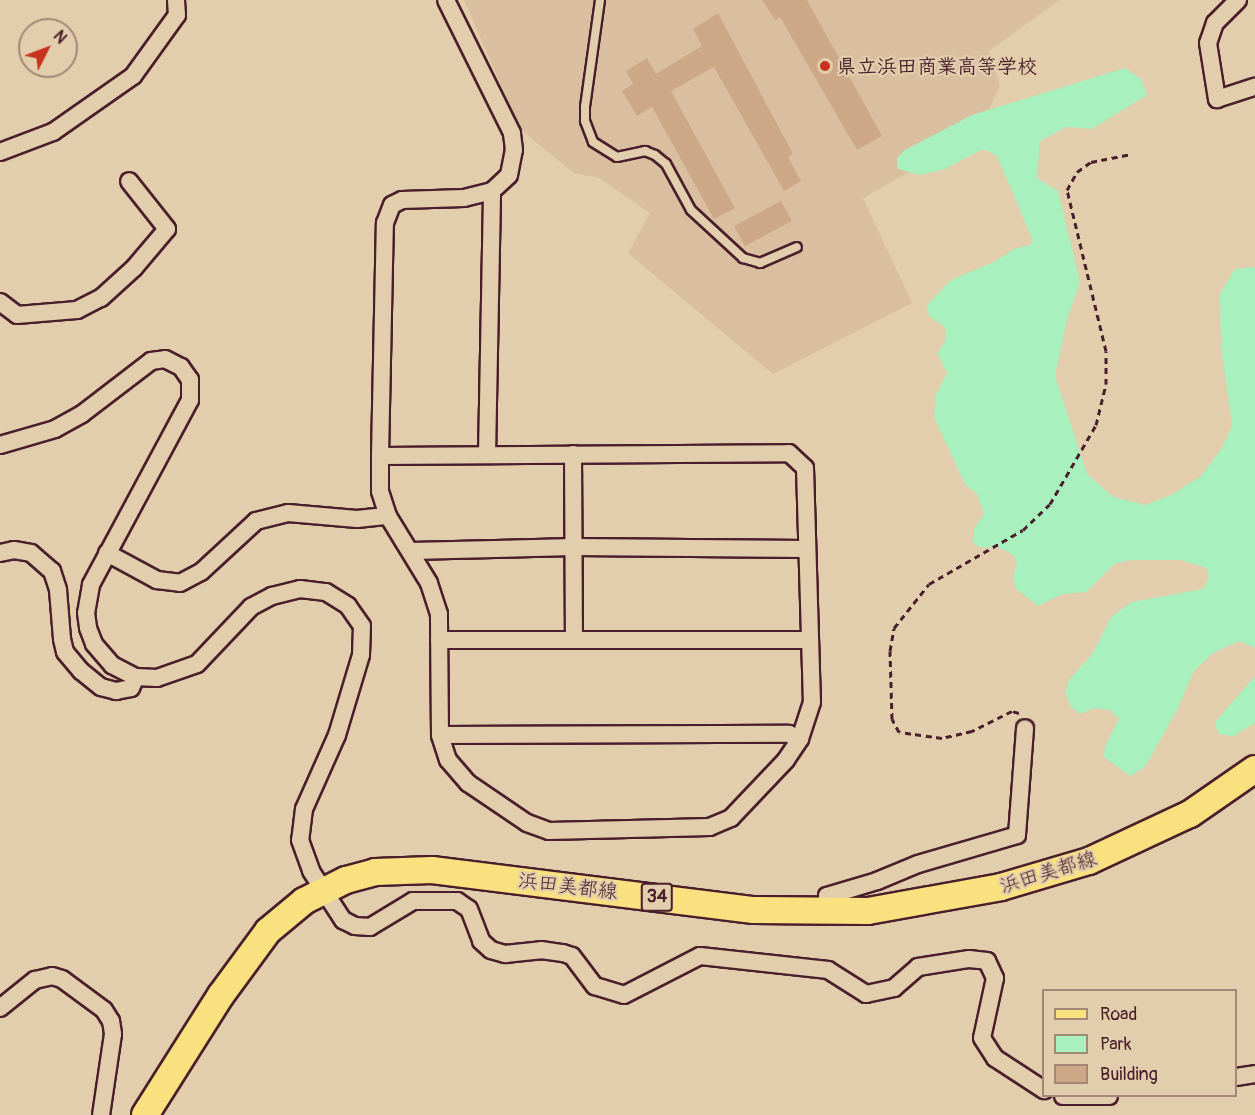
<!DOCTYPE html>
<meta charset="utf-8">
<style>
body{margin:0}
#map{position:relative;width:1255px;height:1115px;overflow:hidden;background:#e2cdac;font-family:Pangolin,"Klee One",sans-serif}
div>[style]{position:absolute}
.built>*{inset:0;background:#d9bf9f}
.green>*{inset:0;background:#a8f0be}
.building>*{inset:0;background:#cda887}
.path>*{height:3px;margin-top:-1.5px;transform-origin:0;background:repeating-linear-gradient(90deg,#4a1f2b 0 6px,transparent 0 10.5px)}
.roads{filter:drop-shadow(2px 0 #4a1f2b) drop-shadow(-2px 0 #4a1f2b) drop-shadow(0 2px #4a1f2b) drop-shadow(0 -2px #4a1f2b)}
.lane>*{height:8px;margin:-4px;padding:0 4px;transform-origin:4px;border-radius:4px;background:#e2cdac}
.street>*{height:16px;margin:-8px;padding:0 8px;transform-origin:8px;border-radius:8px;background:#e2cdac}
.primary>*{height:26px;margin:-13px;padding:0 13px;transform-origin:13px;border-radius:13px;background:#fae180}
.dots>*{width:16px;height:16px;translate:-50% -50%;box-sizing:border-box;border:3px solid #e2cdac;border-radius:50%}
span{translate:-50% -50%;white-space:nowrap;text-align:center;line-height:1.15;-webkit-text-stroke:4.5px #e2cdac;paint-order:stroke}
.shield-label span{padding:2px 4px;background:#e2cdac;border:2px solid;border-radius:4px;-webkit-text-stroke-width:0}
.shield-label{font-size:18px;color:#4a1f2b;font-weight:700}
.poi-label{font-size:20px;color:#4a1f2b;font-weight:700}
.left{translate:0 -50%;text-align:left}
.street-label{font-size:20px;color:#4a1f2b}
.legend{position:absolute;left:1042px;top:989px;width:195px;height:108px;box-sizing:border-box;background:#e2cdac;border:2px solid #a58778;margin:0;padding:8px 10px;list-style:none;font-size:18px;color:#4a1f2b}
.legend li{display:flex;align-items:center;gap:12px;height:30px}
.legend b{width:30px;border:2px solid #a58778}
.north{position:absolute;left:18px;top:18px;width:60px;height:60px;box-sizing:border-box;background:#e2cdac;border:2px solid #a58778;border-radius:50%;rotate:48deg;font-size:16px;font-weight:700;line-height:24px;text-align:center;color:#4a1f2b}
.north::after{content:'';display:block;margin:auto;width:21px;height:27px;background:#c8321e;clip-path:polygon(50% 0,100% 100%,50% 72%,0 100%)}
</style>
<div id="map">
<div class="built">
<i style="clip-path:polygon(464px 0,1060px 0,989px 51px,1000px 86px,977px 134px,863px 198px,912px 303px,773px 374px,628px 253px,650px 213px,599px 178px,574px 173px,520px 129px)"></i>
</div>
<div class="green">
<i style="clip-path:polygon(1125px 68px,1141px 79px,1147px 95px,1092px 129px,1067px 127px,1040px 141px,1037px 178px,1058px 191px,1080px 282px,1067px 319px,1055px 376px,1087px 474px,1113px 497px,1146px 505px,1173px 494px,1201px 476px,1222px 448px,1232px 426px,1221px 346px,1220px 294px,1235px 269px,1255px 267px,1255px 648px,1239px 641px,1213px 653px,1194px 671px,1177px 710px,1145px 767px,1130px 776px,1104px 757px,1105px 746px,1119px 719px,1110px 710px,1095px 708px,1080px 714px,1071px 707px,1065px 693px,1069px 680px,1093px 653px,1111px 617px,1132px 602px,1203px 589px,1209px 578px,1207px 568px,1180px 560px,1130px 560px,1114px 564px,1086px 592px,1063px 594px,1038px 606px,1016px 589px,1013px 578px,1017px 562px,1012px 554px,1000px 548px,979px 547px,973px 542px,974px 529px,984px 514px,977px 494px,965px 484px,934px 417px,936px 394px,947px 373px,937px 353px,945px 342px,946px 328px,929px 316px,927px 305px,951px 280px,994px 262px,1014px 249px,1030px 245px,1033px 241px,997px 156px,983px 149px,945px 169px,920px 175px,898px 169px,897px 158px,905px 150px,972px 115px)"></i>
<i style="clip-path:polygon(1255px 676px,1255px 723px,1232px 737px,1218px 733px,1215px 722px)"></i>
</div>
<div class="building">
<i style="clip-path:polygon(762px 0,807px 0,882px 136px,857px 150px,780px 17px,775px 20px)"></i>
<i style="clip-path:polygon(718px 13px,793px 154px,788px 157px,801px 181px,784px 191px,714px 67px,671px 91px,735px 208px,714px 219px,652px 107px,637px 116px,622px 91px,633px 84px,626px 71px,647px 58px,656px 74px,702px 46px,693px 29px)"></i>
<i style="clip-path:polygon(781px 201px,792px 221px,745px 246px,734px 226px)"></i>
</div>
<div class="path">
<i style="left:1019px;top:713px;width:7px;rotate:-164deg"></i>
<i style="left:1012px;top:711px;width:45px;rotate:153.4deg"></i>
<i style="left:972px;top:731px;width:31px;rotate:167deg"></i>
<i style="left:942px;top:738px;width:43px;rotate:-172.1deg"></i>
<i style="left:899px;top:732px;width:15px;rotate:-118deg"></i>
<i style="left:892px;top:719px;width:68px;rotate:-91.7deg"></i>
<i style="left:890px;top:651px;width:23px;rotate:-80deg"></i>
<i style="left:894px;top:628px;width:56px;rotate:-51.5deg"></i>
<i style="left:929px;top:584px;width:108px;rotate:-29.9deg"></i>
<i style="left:1023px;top:530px;width:37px;rotate:-44deg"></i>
<i style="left:1050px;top:504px;width:91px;rotate:-59.8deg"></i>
<i style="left:1096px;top:425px;width:42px;rotate:-76.3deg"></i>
<i style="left:1106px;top:384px;width:33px;rotate:-90deg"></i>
<i style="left:1106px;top:351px;width:166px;rotate:-103.6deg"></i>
<i style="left:1067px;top:190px;width:21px;rotate:-61deg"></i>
<i style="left:1077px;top:172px;width:17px;rotate:-36deg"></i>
<i style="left:1091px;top:162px;width:41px;rotate:-11.3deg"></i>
</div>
<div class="roads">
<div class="lane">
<i style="left:600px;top:0;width:108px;rotate:98deg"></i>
<i style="left:585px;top:107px;width:14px;rotate:90deg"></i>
<i style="left:585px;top:121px;width:22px;rotate:69deg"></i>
<i style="left:593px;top:142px;width:28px;rotate:32deg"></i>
<i style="left:617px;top:157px;width:29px;rotate:-12deg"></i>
<i style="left:645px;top:151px;width:11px;rotate:22deg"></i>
<i style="left:655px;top:155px;width:14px;rotate:39deg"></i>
<i style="left:666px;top:164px;width:52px;rotate:61.5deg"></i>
<i style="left:691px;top:210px;width:71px;rotate:42.7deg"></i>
<i style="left:743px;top:258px;width:18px;rotate:16deg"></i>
<i style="left:760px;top:263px;width:40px;rotate:-23.4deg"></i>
</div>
<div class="street">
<i style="left:1238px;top:0;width:33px;rotate:135deg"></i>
<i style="left:1215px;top:23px;width:21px;rotate:109deg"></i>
<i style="left:1208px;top:43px;width:57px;rotate:80.9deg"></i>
<i style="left:1217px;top:99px;width:40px;rotate:-18deg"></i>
<i style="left:0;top:152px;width:57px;rotate:-20.7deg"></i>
<i style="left:53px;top:132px;width:98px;rotate:-35deg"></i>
<i style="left:133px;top:76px;width:75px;rotate:-54.2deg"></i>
<i style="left:177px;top:15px;width:15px;rotate:-94deg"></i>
<i style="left:0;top:302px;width:21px;rotate:37deg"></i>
<i style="left:17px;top:315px;width:60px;rotate:-4.8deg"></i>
<i style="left:77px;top:310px;width:27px;rotate:-27deg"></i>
<i style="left:101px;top:298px;width:45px;rotate:-42.3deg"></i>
<i style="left:134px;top:268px;width:51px;rotate:-49.8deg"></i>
<i style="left:167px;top:229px;width:61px;rotate:-128.4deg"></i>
<i style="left:0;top:445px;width:57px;rotate:-16.2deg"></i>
<i style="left:55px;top:429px;width:31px;rotate:-29deg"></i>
<i style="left:82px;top:414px;width:87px;rotate:-37.5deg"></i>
<i style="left:151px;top:361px;width:14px;rotate:-8deg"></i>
<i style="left:165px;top:359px;width:18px;rotate:27deg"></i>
<i style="left:181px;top:367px;width:16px;rotate:55deg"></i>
<i style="left:190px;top:380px;width:20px;rotate:90deg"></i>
<i style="left:190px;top:400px;width:210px;rotate:118.2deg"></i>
<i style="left:91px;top:585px;width:28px;rotate:100deg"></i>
<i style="left:86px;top:613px;width:15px;rotate:82deg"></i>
<i style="left:88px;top:628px;width:17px;rotate:69deg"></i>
<i style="left:94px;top:644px;width:28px;rotate:49deg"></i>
<i style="left:112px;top:665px;width:27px;rotate:27deg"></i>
<i style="left:136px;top:677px;width:21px;rotate:3deg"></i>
<i style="left:157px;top:678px;width:42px;rotate:-19.3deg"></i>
<i style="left:197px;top:664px;width:79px;rotate:-46.5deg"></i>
<i style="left:251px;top:607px;width:24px;rotate:-28deg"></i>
<i style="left:272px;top:596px;width:29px;rotate:-14deg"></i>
<i style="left:300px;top:589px;width:26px;rotate:7deg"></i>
<i style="left:326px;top:592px;width:26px;rotate:32deg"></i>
<i style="left:348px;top:606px;width:24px;rotate:55deg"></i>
<i style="left:362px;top:626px;width:29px;rotate:92deg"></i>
<i style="left:361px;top:655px;width:84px;rotate:106.7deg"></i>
<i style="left:337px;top:735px;width:81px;rotate:114deg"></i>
<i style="left:304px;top:809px;width:31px;rotate:97deg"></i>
<i style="left:300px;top:840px;width:33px;rotate:70deg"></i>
<i style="left:311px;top:871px;width:59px;rotate:56.9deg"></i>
<i style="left:343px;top:920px;width:13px;rotate:27deg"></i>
<i style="left:355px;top:926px;width:15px;rotate:4deg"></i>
<i style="left:370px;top:927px;width:50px;rotate:-31.2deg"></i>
<i style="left:413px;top:901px;width:44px"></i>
<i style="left:457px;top:901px;width:14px;rotate:34deg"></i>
<i style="left:469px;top:909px;width:34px;rotate:69deg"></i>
<i style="left:481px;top:941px;width:13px;rotate:42deg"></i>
<i style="left:491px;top:950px;width:15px;rotate:16deg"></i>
<i style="left:505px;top:954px;width:36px;rotate:-6deg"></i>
<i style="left:541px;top:950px;width:22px;rotate:8deg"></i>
<i style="left:563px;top:953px;width:9px;rotate:18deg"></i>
<i style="left:572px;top:956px;width:38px;rotate:53deg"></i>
<i style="left:595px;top:986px;width:30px;rotate:17deg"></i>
<i style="left:624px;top:995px;width:85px;rotate:-27.2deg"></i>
<i style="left:700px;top:956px;width:129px;rotate:6.2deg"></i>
<i style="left:828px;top:970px;width:45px;rotate:32.3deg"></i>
<i style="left:866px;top:994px;width:29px;rotate:-12deg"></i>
<i style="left:894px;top:988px;width:32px;rotate:-41deg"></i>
<i style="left:918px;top:967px;width:52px;rotate:-8.9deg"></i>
<i style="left:969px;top:959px;width:18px;rotate:6deg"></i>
<i style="left:987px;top:961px;width:19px;rotate:65deg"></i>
<i style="left:995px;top:978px;width:61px;rotate:102.2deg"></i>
<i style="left:982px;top:1038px;width:24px;rotate:57deg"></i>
<i style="left:995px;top:1058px;width:59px;rotate:33.1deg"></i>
<i style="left:573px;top:454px;width:186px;rotate:89.7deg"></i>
<i style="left:487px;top:455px;width:264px;rotate:-88.9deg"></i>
<i style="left:380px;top:456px;width:409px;rotate:-0.4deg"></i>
<i style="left:789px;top:453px;width:22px;rotate:43deg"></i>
<i style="left:805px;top:468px;width:234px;rotate:88.3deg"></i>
<i style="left:812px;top:702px;width:39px;rotate:108deg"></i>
<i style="left:800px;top:739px;width:25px;rotate:124deg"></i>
<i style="left:786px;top:760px;width:80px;rotate:133.5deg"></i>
<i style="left:731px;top:818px;width:23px;rotate:157deg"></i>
<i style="left:710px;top:827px;width:161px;rotate:178.6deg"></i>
<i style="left:549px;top:831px;width:23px;rotate:-160deg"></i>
<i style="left:527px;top:823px;width:71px;rotate:-145.9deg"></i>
<i style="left:468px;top:783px;width:30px;rotate:-131deg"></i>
<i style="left:448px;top:760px;width:26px;rotate:-108deg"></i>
<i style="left:440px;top:735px;width:121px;rotate:-90.5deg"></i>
<i style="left:439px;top:614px;width:33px;rotate:-108deg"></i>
<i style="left:429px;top:583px;width:79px;rotate:-121.5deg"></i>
<i style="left:388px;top:516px;width:26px;rotate:-108deg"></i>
<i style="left:380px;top:491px;width:35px;rotate:-90deg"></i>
<i style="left:380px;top:456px;width:233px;rotate:-88.8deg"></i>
<i style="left:385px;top:223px;width:19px;rotate:-69deg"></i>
<i style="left:392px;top:205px;width:11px;rotate:-27deg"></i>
<i style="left:402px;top:200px;width:62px;rotate:-1.8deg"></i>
<i style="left:464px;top:198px;width:29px;rotate:-14deg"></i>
<i style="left:492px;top:191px;width:23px;rotate:-43deg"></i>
<i style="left:509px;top:175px;width:25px;rotate:-79deg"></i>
<i style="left:514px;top:150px;width:17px;rotate:-97deg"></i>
<i style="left:512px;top:133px;width:148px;rotate:-116.4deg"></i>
<i style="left:411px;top:551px;width:163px;rotate:-1.4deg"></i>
<i style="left:574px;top:547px;width:233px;rotate:0.5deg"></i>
<i style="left:0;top:553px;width:14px;rotate:-12deg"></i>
<i style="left:14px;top:550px;width:17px;rotate:10deg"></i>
<i style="left:31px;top:553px;width:28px;rotate:41deg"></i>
<i style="left:52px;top:571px;width:20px;rotate:72deg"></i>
<i style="left:58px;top:590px;width:49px;rotate:85.3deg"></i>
<i style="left:62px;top:639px;width:13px;rotate:77deg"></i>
<i style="left:65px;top:652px;width:25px;rotate:50deg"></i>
<i style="left:81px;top:671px;width:26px;rotate:39deg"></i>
<i style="left:101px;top:687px;width:16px;rotate:15deg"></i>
<i style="left:116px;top:691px;width:15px;rotate:-11deg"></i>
<i style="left:131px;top:688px;width:12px;rotate:-66deg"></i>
<i style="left:107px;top:553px;width:57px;rotate:28.4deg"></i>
<i style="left:157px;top:580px;width:23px;rotate:7deg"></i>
<i style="left:180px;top:583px;width:24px;rotate:-28deg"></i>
<i style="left:201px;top:572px;width:75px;rotate:-42.8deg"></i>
<i style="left:256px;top:521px;width:33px;rotate:-14deg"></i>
<i style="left:288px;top:513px;width:69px;rotate:5deg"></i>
<i style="left:357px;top:519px;width:31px;rotate:-6deg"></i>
<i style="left:439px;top:640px;width:371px"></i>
<i style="left:440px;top:735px;width:349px;rotate:-0.2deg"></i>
<i style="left:789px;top:734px;width:12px;rotate:24deg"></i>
<i style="left:827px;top:913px;width:17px;rotate:-90deg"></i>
<i style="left:827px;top:896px;width:52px;rotate:-16.7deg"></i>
<i style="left:877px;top:881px;width:44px;rotate:-22.5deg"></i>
<i style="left:918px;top:864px;width:103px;rotate:-16.3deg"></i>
<i style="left:1017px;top:835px;width:107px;rotate:-85.7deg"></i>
<i style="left:0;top:1008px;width:45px;rotate:-38.7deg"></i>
<i style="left:35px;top:980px;width:17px;rotate:-13deg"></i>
<i style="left:52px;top:976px;width:10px;rotate:17deg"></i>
<i style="left:62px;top:979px;width:52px;rotate:36.4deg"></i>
<i style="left:104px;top:1010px;width:13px;rotate:58deg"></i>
<i style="left:111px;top:1021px;width:13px;rotate:81deg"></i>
<i style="left:113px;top:1034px;width:82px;rotate:98.4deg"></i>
<i style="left:1236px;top:1077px;width:19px;rotate:-9deg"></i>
<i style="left:1063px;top:1096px;width:46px"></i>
</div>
<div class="primary">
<i style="left:145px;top:1115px;width:142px;rotate:-57.7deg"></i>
<i style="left:221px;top:995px;width:79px;rotate:-53.7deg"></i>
<i style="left:268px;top:931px;width:47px;rotate:-39.8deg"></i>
<i style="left:304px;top:901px;width:47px;rotate:-26.6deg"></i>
<i style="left:346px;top:880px;width:30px;rotate:-15deg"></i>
<i style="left:375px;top:872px;width:57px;rotate:-2deg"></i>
<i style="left:432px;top:870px;width:324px;rotate:7.1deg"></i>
<i style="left:754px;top:910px;width:114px;rotate:0.5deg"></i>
<i style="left:868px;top:911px;width:135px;rotate:-10.2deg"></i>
<i style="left:1001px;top:887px;width:92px;rotate:-16.5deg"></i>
<i style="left:1089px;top:861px;width:111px;rotate:-25deg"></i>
<i style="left:1190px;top:814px;width:79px;rotate:-34.7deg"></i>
</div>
</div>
<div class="dots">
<i style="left:825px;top:66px;background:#c8321e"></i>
</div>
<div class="shield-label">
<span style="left:657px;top:897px">34</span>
</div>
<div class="poi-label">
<span class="left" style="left:837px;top:66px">県立浜田商業高等学校</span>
</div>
<div class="street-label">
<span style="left:1048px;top:872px;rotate:-17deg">浜田美都線</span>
<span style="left:568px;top:886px;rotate:7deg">浜田美都線</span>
</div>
<ul class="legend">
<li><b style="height:8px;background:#fae180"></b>Road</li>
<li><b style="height:16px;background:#a8f0be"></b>Park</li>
<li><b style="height:16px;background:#cda887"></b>Building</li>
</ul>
<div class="north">N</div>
</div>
